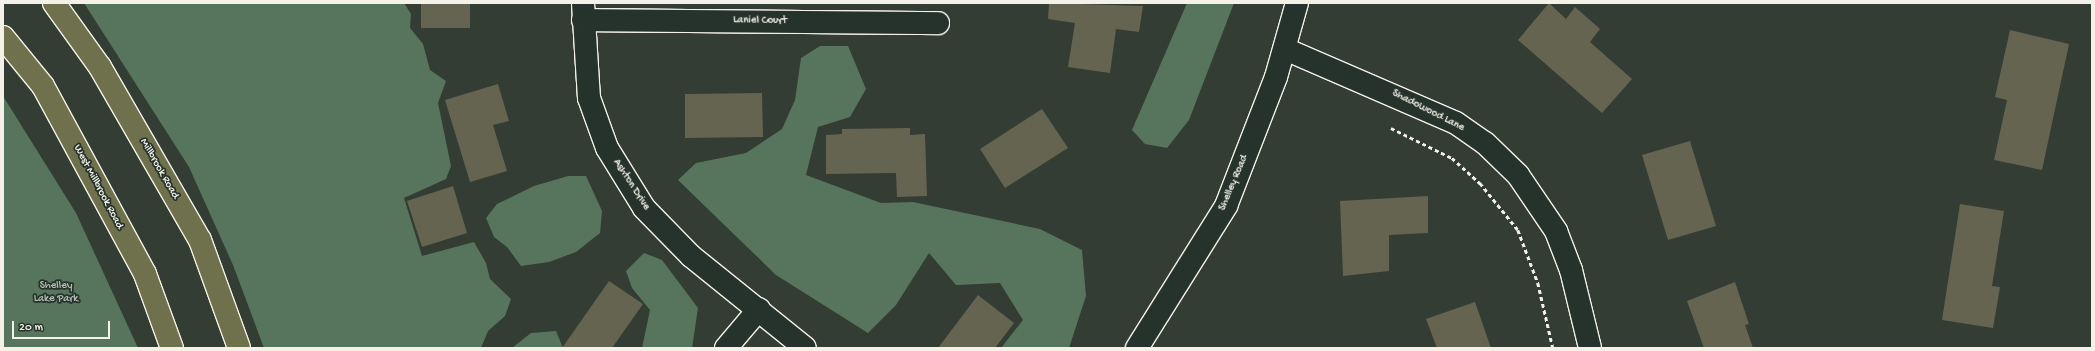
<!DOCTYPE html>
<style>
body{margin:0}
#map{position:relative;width:2095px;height:351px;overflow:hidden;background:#333d34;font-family:"Gochi Hand",sans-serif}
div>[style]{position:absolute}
.green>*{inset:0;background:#57755d}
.building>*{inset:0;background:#656450}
.path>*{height:2.5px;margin-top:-1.25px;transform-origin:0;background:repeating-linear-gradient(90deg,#f4f1e8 0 4px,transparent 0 7px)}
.roads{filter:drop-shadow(1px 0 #f4f1e8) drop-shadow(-1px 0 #f4f1e8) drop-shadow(0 1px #f4f1e8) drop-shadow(0 -1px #f4f1e8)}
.street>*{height:22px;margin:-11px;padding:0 11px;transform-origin:11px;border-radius:11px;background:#26332d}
.primary>*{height:22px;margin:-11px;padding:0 11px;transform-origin:11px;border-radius:11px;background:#6e714b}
span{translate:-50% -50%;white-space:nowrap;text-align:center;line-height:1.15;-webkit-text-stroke:3.5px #26332d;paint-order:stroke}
.street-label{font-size:11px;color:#f4f1e8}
.park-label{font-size:11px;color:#b5bfb0}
.frame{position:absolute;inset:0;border:4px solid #f4f1e8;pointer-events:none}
.scale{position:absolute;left:12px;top:321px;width:98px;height:18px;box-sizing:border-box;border:2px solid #f4f1e8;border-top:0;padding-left:5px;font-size:12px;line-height:14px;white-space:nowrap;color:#f4f1e8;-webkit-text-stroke:3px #26332d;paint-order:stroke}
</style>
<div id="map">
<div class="green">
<i style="clip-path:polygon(84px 3px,404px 3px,411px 14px,410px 28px,423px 44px,430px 70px,446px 81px,438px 103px,451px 166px,446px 179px,404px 198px,422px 256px,474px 242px,486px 263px,490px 279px,511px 299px,505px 316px,488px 331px,481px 348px,264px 348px,233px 265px,189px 167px)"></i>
<i style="clip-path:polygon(1187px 3px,1234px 3px,1189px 120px,1167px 148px,1145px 144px,1132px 130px)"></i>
<i style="clip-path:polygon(820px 46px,848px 46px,866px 89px,850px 117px,818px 127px,806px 175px,881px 203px,913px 202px,1040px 229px,1082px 250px,1086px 296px,1069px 348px,1001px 348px,1023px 320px,1000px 283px,956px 285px,929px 253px,896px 305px,868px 333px,776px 275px,678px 180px,696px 163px,746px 153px,782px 129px,795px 100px,801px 58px)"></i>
<i style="clip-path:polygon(3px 96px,76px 213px,138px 348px,3px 348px)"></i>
<i style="clip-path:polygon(568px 176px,586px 176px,602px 211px,600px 233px,576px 252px,549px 262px,521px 266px,507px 247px,494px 237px,486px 218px,497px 204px,534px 186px)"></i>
<i style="clip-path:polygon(644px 253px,662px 260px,698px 308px,692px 348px,642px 348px,650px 310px,632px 288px,626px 271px)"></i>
<i style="clip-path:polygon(556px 331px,563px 348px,512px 348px,531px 333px)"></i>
</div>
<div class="building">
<i style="clip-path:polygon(421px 3px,470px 3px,470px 28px,421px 28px)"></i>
<i style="clip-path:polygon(1049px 3px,1143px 6px,1139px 32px,1116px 29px,1110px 73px,1068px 67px,1075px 23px,1048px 19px)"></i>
<i style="clip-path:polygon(1549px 3px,1566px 19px,1575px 7px,1600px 29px,1590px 42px,1632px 79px,1602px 113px,1518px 40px)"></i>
<i style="clip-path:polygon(2010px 30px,2069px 44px,2042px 170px,1994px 160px,2007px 100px,1995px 97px)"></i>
<i style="clip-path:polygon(498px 84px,509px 121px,493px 125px,507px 171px,470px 182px,445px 100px)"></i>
<i style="clip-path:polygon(762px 93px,763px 137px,685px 138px,685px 94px)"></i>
<i style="clip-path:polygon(1042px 109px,1068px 148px,1005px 188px,980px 149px)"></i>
<i style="clip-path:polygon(910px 128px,910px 135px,925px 134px,927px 196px,897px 197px,896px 173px,826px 174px,826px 135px,842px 134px,842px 129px)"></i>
<i style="clip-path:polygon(1690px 141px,1716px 226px,1668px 240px,1642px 155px)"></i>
<i style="clip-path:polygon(453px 186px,467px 233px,422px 247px,407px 201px)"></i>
<i style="clip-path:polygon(1428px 196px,1428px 233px,1389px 235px,1389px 271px,1343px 276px,1340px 201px)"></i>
<i style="clip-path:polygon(1960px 204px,2004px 211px,1992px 286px,2000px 287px,1993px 328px,1942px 320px)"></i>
<i style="clip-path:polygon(609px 281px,643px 304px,612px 348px,562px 348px)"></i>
<i style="clip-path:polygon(1735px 282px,1749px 324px,1745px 325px,1753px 348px,1704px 348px,1687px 301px)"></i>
<i style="clip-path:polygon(978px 295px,1014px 323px,995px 348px,938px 348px)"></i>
<i style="clip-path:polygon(1475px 302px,1491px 348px,1437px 348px,1426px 319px)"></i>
</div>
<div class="path">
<i style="left:1391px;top:128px;width:68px;rotate:26.2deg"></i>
<i style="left:1452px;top:158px;width:38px;rotate:42deg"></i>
<i style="left:1480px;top:183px;width:60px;rotate:51deg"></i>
<i style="left:1518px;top:230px;width:57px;rotate:69.3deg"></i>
<i style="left:1538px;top:283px;width:67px;rotate:77deg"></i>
</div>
<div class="roads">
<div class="street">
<i style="left:583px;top:3px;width:95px;rotate:86.4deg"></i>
<i style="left:589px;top:98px;width:53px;rotate:70.2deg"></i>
<i style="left:607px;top:148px;width:70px;rotate:58.3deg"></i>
<i style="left:644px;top:208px;width:67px;rotate:45.6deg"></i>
<i style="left:691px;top:256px;width:146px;rotate:38.9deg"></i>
<i style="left:583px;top:20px;width:355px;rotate:0.5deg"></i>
<i style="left:1285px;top:49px;width:186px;rotate:23.4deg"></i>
<i style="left:1456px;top:123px;width:35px;rotate:35deg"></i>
<i style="left:1485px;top:143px;width:46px;rotate:44.1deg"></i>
<i style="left:1518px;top:175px;width:68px;rotate:55.8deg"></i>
<i style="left:1556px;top:231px;width:42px;rotate:69deg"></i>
<i style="left:1571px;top:270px;width:80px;rotate:76.3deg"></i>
<i style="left:726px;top:348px;width:51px;rotate:-49.8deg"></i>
<i style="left:1137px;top:348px;width:168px;rotate:-57.9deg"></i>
<i style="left:1226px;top:206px;width:138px;rotate:-68.8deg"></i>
<i style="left:1276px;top:77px;width:77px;rotate:-74.2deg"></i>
</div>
<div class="primary">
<i style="left:54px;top:3px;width:79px;rotate:54.3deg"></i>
<i style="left:100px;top:67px;width:200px;rotate:60deg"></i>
<i style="left:200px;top:240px;width:115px;rotate:70.1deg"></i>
<i style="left:3px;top:37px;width:63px;rotate:50.8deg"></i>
<i style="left:43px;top:86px;width:214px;rotate:61.5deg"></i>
<i style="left:145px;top:274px;width:79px;rotate:70deg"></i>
</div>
</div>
<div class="street-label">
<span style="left:760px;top:21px;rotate:1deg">Laniel Court</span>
<span style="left:1428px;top:111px;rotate:27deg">Shadowood Lane</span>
<span style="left:159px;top:169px;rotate:60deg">Millbrook Road</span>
<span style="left:1234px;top:183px;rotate:-67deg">Shelley Road</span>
<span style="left:631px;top:185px;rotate:57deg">Ashton Drive</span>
<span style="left:98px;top:187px;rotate:62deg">West Millbrook Road</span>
</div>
<div class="park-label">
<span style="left:56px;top:293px">Shelley<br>Lake Park</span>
</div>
<div class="frame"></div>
<div class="scale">20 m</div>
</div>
